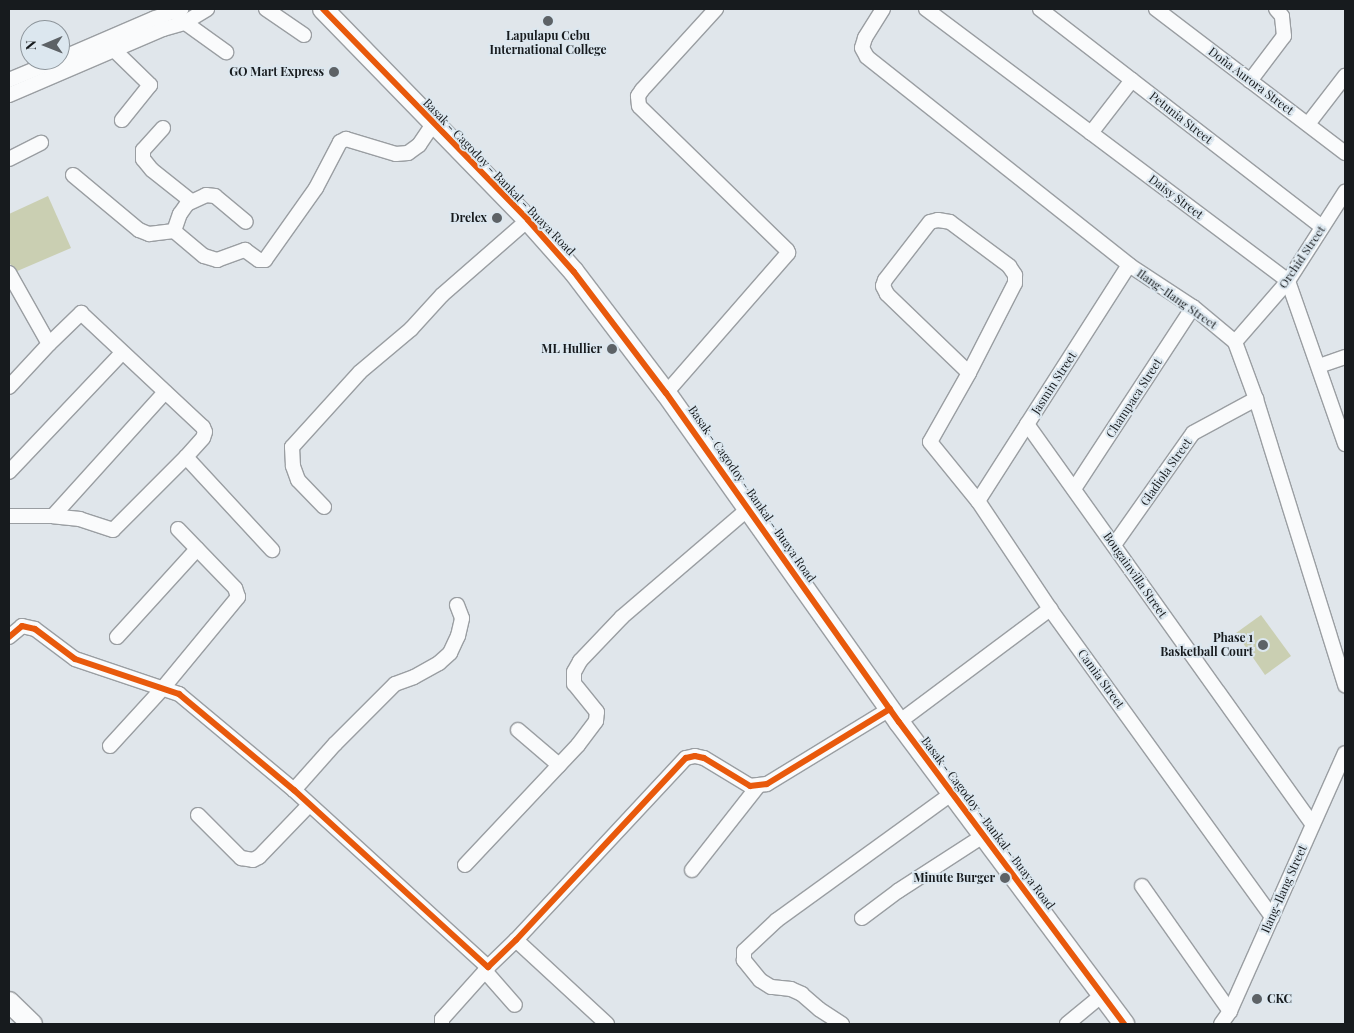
<!DOCTYPE html>
<meta charset="utf-8">
<style>
body{margin:0}
#map{position:relative;width:1354px;height:1033px;overflow:hidden;background:#e0e6eb;font-family:"Playfair Display",serif}
div>[style]{position:absolute}
.green>*{inset:0;background:#cacfb2}
.roads{filter:drop-shadow(1px 0 #9a9ea2) drop-shadow(-1px 0 #9a9ea2) drop-shadow(0 1px #9a9ea2) drop-shadow(0 -1px #9a9ea2)}
.street>*{height:14px;margin:-7px;padding:0 7px;transform-origin:7px;border-radius:7px;background:#fafbfc}
.secondary>*{height:20px;margin:-10px;padding:0 10px;transform-origin:10px;border-radius:10px;background:#fafbfc}
.cycleway>*{height:6px;margin:-3px;padding:0 3px;transform-origin:3px;border-radius:3px;background:#e8590c}
.dots>*{width:14px;height:14px;translate:-50% -50%;box-sizing:border-box;border:2px solid #dce7ef;border-radius:50%}
span{translate:-50% -50%;white-space:nowrap;text-align:center;line-height:1.15;-webkit-text-stroke:4px #dce7ef;paint-order:stroke}
.poi-label{font-size:12px;color:#171b1e;font-weight:700}
.right{translate:-100% -50%;text-align:right}
.left{translate:0 -50%;text-align:left}
.street-label{font-size:12px;color:#171b1e}
.frame{position:absolute;inset:0;border:10px solid #171b1e;pointer-events:none}
.north{position:absolute;left:20px;top:20px;width:50px;height:50px;box-sizing:border-box;background:#dce7ef;border:1px solid #8d959b;border-radius:50%;rotate:269deg;font-size:14px;font-weight:700;line-height:20px;text-align:center;color:#171b1e}
.north::after{content:'';display:block;margin:auto;width:18px;height:22px;background:#5d6266;clip-path:polygon(50% 0,100% 100%,50% 72%,0 100%)}
</style>
<div id="map">
<div class="green">
<i style="clip-path:polygon(48px 196px,71px 248px,15px 272px,9px 262px,9px 214px)"></i>
<i style="clip-path:polygon(1261px 615px,1291px 656px,1265px 675px,1236px 633px)"></i>
</div>
<div class="roads">
<div class="street">
<i style="left:266px;top:9px;width:46px;rotate:34.4deg"></i>
<i style="left:883px;top:9px;width:34px;rotate:122deg"></i>
<i style="left:865px;top:38px;width:10px;rotate:107deg"></i>
<i style="left:862px;top:48px;width:10px;rotate:61deg"></i>
<i style="left:867px;top:57px;width:335px;rotate:38.4deg"></i>
<i style="left:1129px;top:265px;width:77px;rotate:33.3deg"></i>
<i style="left:1193px;top:307px;width:55px;rotate:39.8deg"></i>
<i style="left:1235px;top:342px;width:61px;rotate:69.8deg"></i>
<i style="left:1256px;top:399px;width:300px;rotate:72.7deg"></i>
<i style="left:926px;top:9px;width:453px;rotate:36.9deg"></i>
<i style="left:1288px;top:281px;width:173px;rotate:70.7deg"></i>
<i style="left:1040px;top:9px;width:356px;rotate:37.7deg"></i>
<i style="left:1156px;top:9px;width:238px;rotate:37.3deg"></i>
<i style="left:180px;top:19px;width:57px;rotate:35.7deg"></i>
<i style="left:110px;top:46px;width:56px;rotate:44.3deg"></i>
<i style="left:150px;top:85px;width:45px;rotate:128.7deg"></i>
<i style="left:60px;top:59px;width:103px;rotate:-23.3deg"></i>
<i style="left:155px;top:18px;width:28px;rotate:-19deg"></i>
<i style="left:9px;top:80px;width:52px;rotate:-22.6deg"></i>
<i style="left:1250px;top:81px;width:56px;rotate:-52.9deg"></i>
<i style="left:1284px;top:36px;width:20px;rotate:-96deg"></i>
<i style="left:1282px;top:16px;width:9px;rotate:-131deg"></i>
<i style="left:9px;top:95px;width:168px;rotate:-23.2deg"></i>
<i style="left:163px;top:29px;width:22px;rotate:-16deg"></i>
<i style="left:184px;top:23px;width:27px;rotate:-31deg"></i>
<i style="left:1308px;top:124px;width:61px;rotate:-52.4deg"></i>
<i style="left:163px;top:128px;width:30px;rotate:132deg"></i>
<i style="left:143px;top:150px;width:9px;rotate:90deg"></i>
<i style="left:143px;top:159px;width:14px;rotate:51deg"></i>
<i style="left:152px;top:170px;width:50px;rotate:38.5deg"></i>
<i style="left:1091px;top:133px;width:67px;rotate:-52.3deg"></i>
<i style="left:9px;top:159px;width:36px;rotate:-27deg"></i>
<i style="left:73px;top:175px;width:86px;rotate:39.8deg"></i>
<i style="left:139px;top:230px;width:11px;rotate:22deg"></i>
<i style="left:149px;top:234px;width:25px;rotate:-7deg"></i>
<i style="left:174px;top:231px;width:39px;rotate:40deg"></i>
<i style="left:204px;top:256px;width:14px;rotate:17deg"></i>
<i style="left:217px;top:260px;width:30px;rotate:-20deg"></i>
<i style="left:245px;top:250px;width:17px;rotate:36deg"></i>
<i style="left:259px;top:260px;width:6px"></i>
<i style="left:265px;top:260px;width:88px;rotate:-54.7deg"></i>
<i style="left:316px;top:188px;width:52px;rotate:-62.4deg"></i>
<i style="left:340px;top:142px;width:7px;rotate:-27deg"></i>
<i style="left:346px;top:139px;width:52px;rotate:16.7deg"></i>
<i style="left:396px;top:154px;width:12px;rotate:-5deg"></i>
<i style="left:408px;top:153px;width:14px;rotate:-36deg"></i>
<i style="left:419px;top:145px;width:25px;rotate:-56deg"></i>
<i style="left:174px;top:231px;width:18px;rotate:-71deg"></i>
<i style="left:180px;top:214px;width:12px;rotate:-55deg"></i>
<i style="left:187px;top:204px;width:21px;rotate:-25deg"></i>
<i style="left:206px;top:195px;width:9px;rotate:6deg"></i>
<i style="left:215px;top:196px;width:40px;rotate:40deg"></i>
<i style="left:9px;top:273px;width:81px;rotate:60.6deg"></i>
<i style="left:1235px;top:342px;width:81px;rotate:-49deg"></i>
<i style="left:1288px;top:281px;width:106px;rotate:-57.4deg"></i>
<i style="left:1319px;top:366px;width:28px;rotate:-19deg"></i>
<i style="left:969px;top:373px;width:114px;rotate:-136.1deg"></i>
<i style="left:887px;top:294px;width:9px;rotate:-117deg"></i>
<i style="left:883px;top:286px;width:6px;rotate:-72deg"></i>
<i style="left:885px;top:280px;width:73px;rotate:-52.2deg"></i>
<i style="left:930px;top:222px;width:8px;rotate:-14deg"></i>
<i style="left:938px;top:220px;width:12px;rotate:9deg"></i>
<i style="left:950px;top:222px;width:74px;rotate:36.7deg"></i>
<i style="left:1009px;top:266px;width:11px;rotate:56deg"></i>
<i style="left:1015px;top:275px;width:8px;rotate:90deg"></i>
<i style="left:1015px;top:283px;width:101px;rotate:117.1deg"></i>
<i style="left:969px;top:373px;width:79px;rotate:119.5deg"></i>
<i style="left:930px;top:442px;width:76px;rotate:50.9deg"></i>
<i style="left:978px;top:501px;width:130px;rotate:56.3deg"></i>
<i style="left:1050px;top:609px;width:380px;rotate:54.2deg"></i>
<i style="left:9px;top:387px;width:59px;rotate:-47.1deg"></i>
<i style="left:49px;top:344px;width:45px;rotate:-44.1deg"></i>
<i style="left:81px;top:313px;width:167px;rotate:43.1deg"></i>
<i style="left:203px;top:427px;width:5px;rotate:68deg"></i>
<i style="left:205px;top:432px;width:6px;rotate:108deg"></i>
<i style="left:203px;top:438px;width:25px;rotate:132deg"></i>
<i style="left:186px;top:457px;width:103px;rotate:135deg"></i>
<i style="left:113px;top:530px;width:35px;rotate:-162deg"></i>
<i style="left:80px;top:519px;width:27px;rotate:-174deg"></i>
<i style="left:53px;top:516px;width:44px;rotate:180deg"></i>
<i style="left:666px;top:393px;width:186px;rotate:-48.9deg"></i>
<i style="left:788px;top:253px;width:3px;rotate:-108deg"></i>
<i style="left:787px;top:250px;width:206px;rotate:-135.8deg"></i>
<i style="left:639px;top:106px;width:10px;rotate:-96deg"></i>
<i style="left:638px;top:96px;width:7px;rotate:-56deg"></i>
<i style="left:642px;top:90px;width:110px;rotate:-47.6deg"></i>
<i style="left:1027px;top:424px;width:491px;rotate:54.5deg"></i>
<i style="left:186px;top:457px;width:127px;rotate:47.2deg"></i>
<i style="left:9px;top:472px;width:164px;rotate:-46.5deg"></i>
<i style="left:1074px;top:489px;width:217px;rotate:-56.8deg"></i>
<i style="left:978px;top:501px;width:280px;rotate:-57.4deg"></i>
<i style="left:324px;top:507px;width:37px;rotate:-134deg"></i>
<i style="left:298px;top:480px;width:15px;rotate:-110deg"></i>
<i style="left:293px;top:466px;width:19px;rotate:-93deg"></i>
<i style="left:292px;top:447px;width:101px;rotate:-47.8deg"></i>
<i style="left:360px;top:372px;width:67px;rotate:-40.1deg"></i>
<i style="left:411px;top:329px;width:46px;rotate:-47.6deg"></i>
<i style="left:442px;top:295px;width:114px;rotate:-41.1deg"></i>
<i style="left:53px;top:516px;width:167px;rotate:-47.9deg"></i>
<i style="left:1114px;top:545px;width:137px;rotate:-54.8deg"></i>
<i style="left:1193px;top:433px;width:72px;rotate:-28.4deg"></i>
<i style="left:9px;top:637px;width:17px;rotate:-40deg"></i>
<i style="left:22px;top:626px;width:13px;rotate:13deg"></i>
<i style="left:35px;top:629px;width:50px;rotate:36.9deg"></i>
<i style="left:75px;top:659px;width:110px;rotate:18.6deg"></i>
<i style="left:179px;top:694px;width:150px;rotate:39.9deg"></i>
<i style="left:294px;top:790px;width:263px;rotate:42.4deg"></i>
<i style="left:488px;top:967px;width:39px;rotate:-44deg"></i>
<i style="left:516px;top:940px;width:249px;rotate:-47deg"></i>
<i style="left:686px;top:758px;width:9px;rotate:-13deg"></i>
<i style="left:695px;top:756px;width:9px;rotate:13deg"></i>
<i style="left:704px;top:758px;width:54px;rotate:31.3deg"></i>
<i style="left:750px;top:786px;width:17px;rotate:-7deg"></i>
<i style="left:767px;top:784px;width:144px;rotate:-31.4deg"></i>
<i style="left:117px;top:637px;width:119px;rotate:-47.7deg"></i>
<i style="left:899px;top:722px;width:189px;rotate:-36.8deg"></i>
<i style="left:518px;top:730px;width:54px;rotate:40.5deg"></i>
<i style="left:110px;top:746px;width:79px;rotate:-47.6deg"></i>
<i style="left:163px;top:688px;width:118px;rotate:-50.5deg"></i>
<i style="left:238px;top:597px;width:9px;rotate:-108deg"></i>
<i style="left:235px;top:588px;width:82px;rotate:-134deg"></i>
<i style="left:294px;top:790px;width:62px;rotate:-48.3deg"></i>
<i style="left:335px;top:744px;width:85px;rotate:-45deg"></i>
<i style="left:395px;top:684px;width:20px;rotate:-20deg"></i>
<i style="left:414px;top:677px;width:29px;rotate:-29deg"></i>
<i style="left:439px;top:663px;width:15px;rotate:-42deg"></i>
<i style="left:450px;top:653px;width:19px;rotate:-65deg"></i>
<i style="left:458px;top:636px;width:18px;rotate:-77deg"></i>
<i style="left:462px;top:618px;width:14px;rotate:-111deg"></i>
<i style="left:198px;top:815px;width:61px;rotate:45deg"></i>
<i style="left:241px;top:858px;width:12px;rotate:9deg"></i>
<i style="left:253px;top:860px;width:7px;rotate:-27deg"></i>
<i style="left:259px;top:857px;width:72px;rotate:-46.1deg"></i>
<i style="left:465px;top:865px;width:165px;rotate:-46.7deg"></i>
<i style="left:578px;top:745px;width:30px;rotate:-53deg"></i>
<i style="left:596px;top:721px;width:9px;rotate:-84deg"></i>
<i style="left:597px;top:712px;width:36px;rotate:-129deg"></i>
<i style="left:574px;top:684px;width:12px;rotate:-90deg"></i>
<i style="left:574px;top:672px;width:13px;rotate:-61deg"></i>
<i style="left:580px;top:661px;width:61px;rotate:-46.3deg"></i>
<i style="left:622px;top:617px;width:167px;rotate:-40.6deg"></i>
<i style="left:692px;top:870px;width:107px;rotate:-51.8deg"></i>
<i style="left:1142px;top:886px;width:153px;rotate:54.9deg"></i>
<i style="left:862px;top:918px;width:45px;rotate:-36.9deg"></i>
<i style="left:898px;top:891px;width:101px;rotate:-32.9deg"></i>
<i style="left:516px;top:940px;width:124px;rotate:42.7deg"></i>
<i style="left:442px;top:1024px;width:5px;rotate:-90deg"></i>
<i style="left:442px;top:1019px;width:64px;rotate:-48.1deg"></i>
<i style="left:485px;top:971px;width:45px;rotate:48.6deg"></i>
<i style="left:842px;top:1024px;width:27px;rotate:-147deg"></i>
<i style="left:819px;top:1009px;width:23px;rotate:-139deg"></i>
<i style="left:802px;top:994px;width:12px;rotate:-156deg"></i>
<i style="left:791px;top:989px;width:20px;rotate:-174deg"></i>
<i style="left:771px;top:987px;width:13px;rotate:-148deg"></i>
<i style="left:760px;top:980px;width:26px;rotate:-129deg"></i>
<i style="left:744px;top:960px;width:9px;rotate:-90deg"></i>
<i style="left:744px;top:951px;width:45px;rotate:-43.2deg"></i>
<i style="left:777px;top:920px;width:215px;rotate:-35.9deg"></i>
<i style="left:1067px;top:1024px;width:45px;rotate:-39.6deg"></i>
<i style="left:1221px;top:1024px;width:16px;rotate:-55deg"></i>
<i style="left:1230px;top:1011px;width:282px;rotate:-66deg"></i>
</div>
<div class="secondary">
<i style="left:323px;top:9px;width:294px;rotate:45.8deg"></i>
<i style="left:528px;top:220px;width:69px;rotate:48.5deg"></i>
<i style="left:574px;top:272px;width:152px;rotate:52.8deg"></i>
<i style="left:666px;top:393px;width:403px;rotate:54.7deg"></i>
<i style="left:899px;top:722px;width:377px;rotate:53.3deg"></i>
<i style="left:9px;top:1002px;width:32px;rotate:44deg"></i>
</div>
</div>
<div class="cycleway">
<i style="left:323px;top:9px;width:294px;rotate:45.8deg"></i>
<i style="left:528px;top:220px;width:69px;rotate:48.5deg"></i>
<i style="left:574px;top:272px;width:152px;rotate:52.8deg"></i>
<i style="left:666px;top:393px;width:403px;rotate:54.7deg"></i>
<i style="left:899px;top:722px;width:377px;rotate:53.3deg"></i>
<i style="left:9px;top:637px;width:17px;rotate:-40deg"></i>
<i style="left:22px;top:626px;width:13px;rotate:13deg"></i>
<i style="left:35px;top:629px;width:50px;rotate:36.9deg"></i>
<i style="left:75px;top:659px;width:110px;rotate:18.6deg"></i>
<i style="left:179px;top:694px;width:150px;rotate:39.9deg"></i>
<i style="left:294px;top:790px;width:263px;rotate:42.4deg"></i>
<i style="left:488px;top:967px;width:39px;rotate:-44deg"></i>
<i style="left:516px;top:940px;width:249px;rotate:-47deg"></i>
<i style="left:686px;top:758px;width:9px;rotate:-13deg"></i>
<i style="left:695px;top:756px;width:9px;rotate:13deg"></i>
<i style="left:704px;top:758px;width:54px;rotate:31.3deg"></i>
<i style="left:750px;top:786px;width:17px;rotate:-7deg"></i>
<i style="left:767px;top:784px;width:144px;rotate:-31.4deg"></i>
</div>
<div class="dots">
<i style="left:548px;top:21px;background:#5d6266"></i>
<i style="left:334px;top:72px;background:#5d6266"></i>
<i style="left:497px;top:218px;background:#5d6266"></i>
<i style="left:612px;top:349px;background:#5d6266"></i>
<i style="left:1263px;top:645px;background:#5d6266"></i>
<i style="left:1005px;top:878px;background:#5d6266"></i>
<i style="left:1257px;top:999px;background:#5d6266"></i>
</div>
<div class="poi-label">
<span style="left:548px;top:43px">Lapulapu Cebu<br>International College</span>
<span class="right" style="left:324px;top:72px">GO Mart Express</span>
<span class="right" style="left:487px;top:218px">Drelex</span>
<span class="right" style="left:602px;top:349px">ML Hullier</span>
<span class="right" style="left:1253px;top:645px">Phase 1<br>Basketball Court</span>
<span class="right" style="left:995px;top:878px">Minute Burger</span>
<span class="left" style="left:1267px;top:999px">CKC</span>
</div>
<div class="street-label">
<span style="left:1251px;top:81px;rotate:37deg">Doña Aurora Street</span>
<span style="left:1181px;top:118px;rotate:38deg">Petunia Street</span>
<span style="left:499px;top:177px;rotate:46deg">Basak - Cagodoy - Bankal - Buaya Road</span>
<span style="left:1176px;top:197px;rotate:37deg">Daisy Street</span>
<span style="left:1302px;top:257px;rotate:-56deg">Orchid Street</span>
<span style="left:1177px;top:299px;rotate:35deg">Ilang-Ilang Street</span>
<span style="left:1054px;top:383px;rotate:-57deg">Jasmin Street</span>
<span style="left:1134px;top:398px;rotate:-57deg">Champaca Street</span>
<span style="left:1166px;top:472px;rotate:-55deg">Gladiola Street</span>
<span style="left:752px;top:494px;rotate:55deg">Basak - Cagodoy - Bankal - Buaya Road</span>
<span style="left:1135px;top:575px;rotate:55deg">Bougainvilla Street</span>
<span style="left:1101px;top:679px;rotate:54deg">Camia Street</span>
<span style="left:988px;top:823px;rotate:53deg">Basak - Cagodoy - Bankal - Buaya Road</span>
<span style="left:1284px;top:889px;rotate:-66deg">Ilang-Ilang Street</span>
</div>
<div class="frame"></div>
<div class="north">N</div>
</div>
